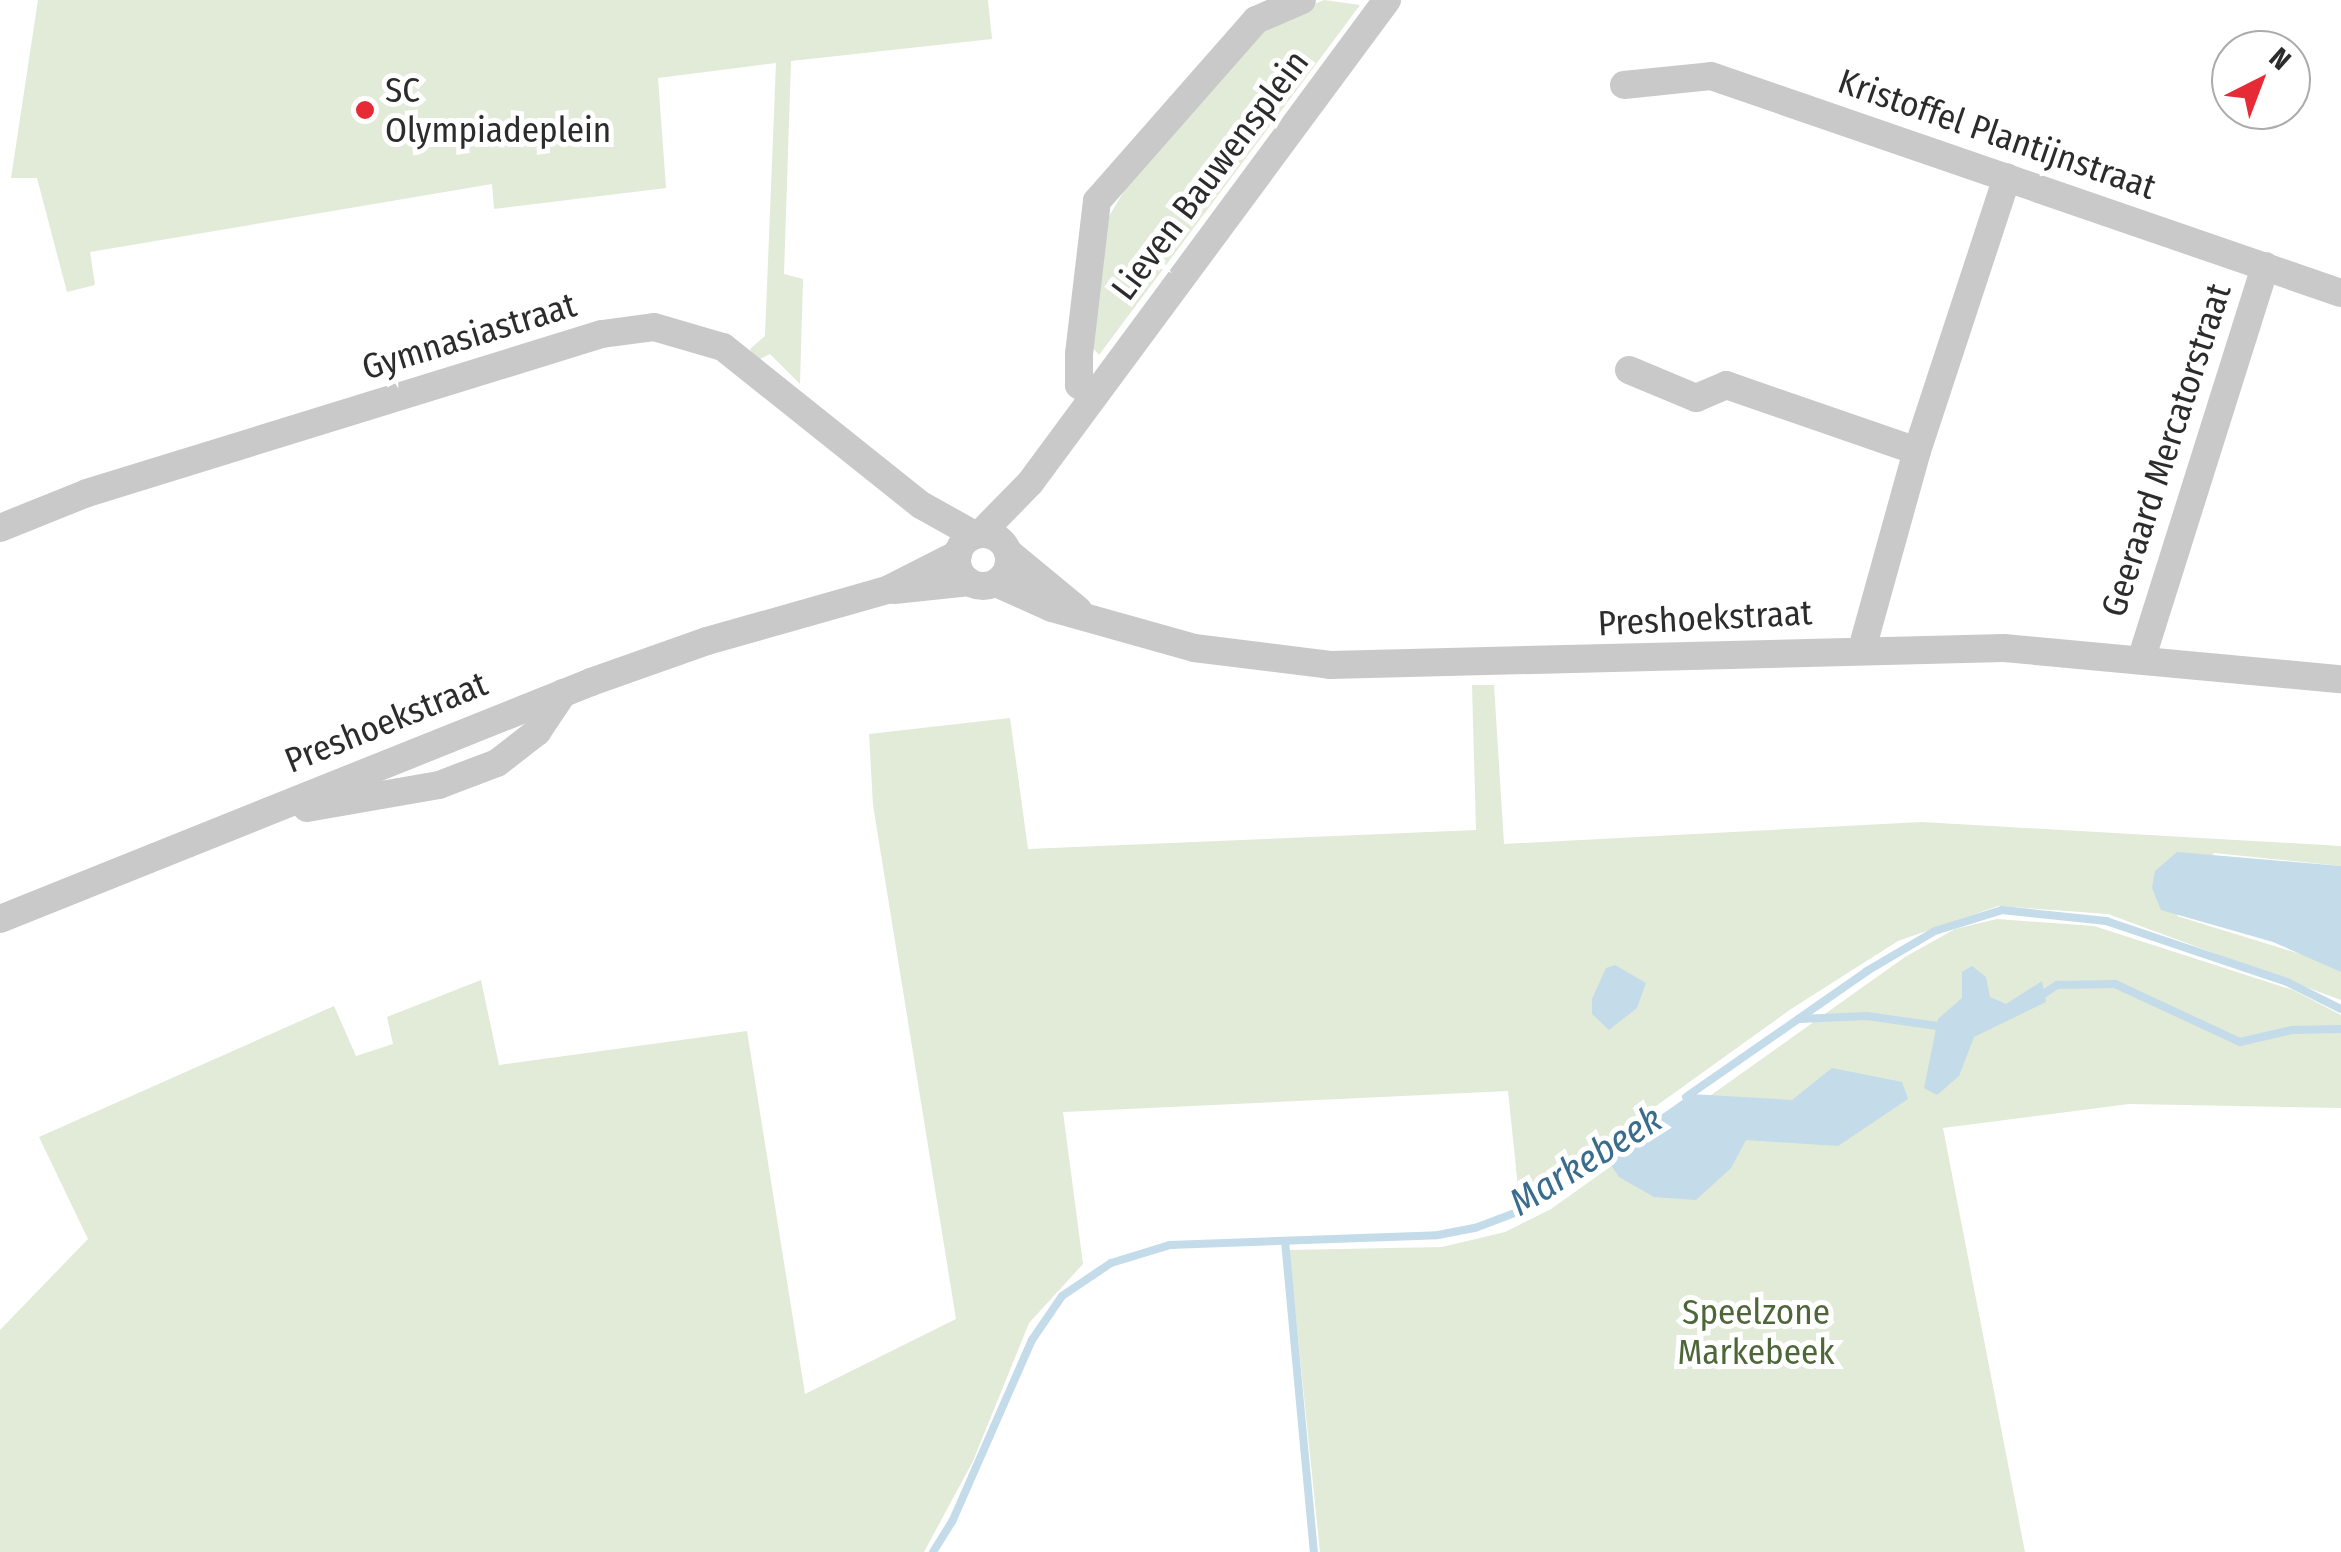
<!DOCTYPE html>
<style>
body{margin:0}
#map{position:relative;width:2341px;height:1552px;overflow:hidden;background:#fff;font-family:"Fira Sans Condensed",sans-serif}
div>[style]{position:absolute}
.green>*{inset:0;background:#e2ead8}
.water>*{inset:0;background:#c4dbea}
.stream>*{height:8px;margin:-4px;padding:0 4px;transform-origin:4px;border-radius:4px;background:#c4dbea}
.minor>*{height:28px;margin:-14px;padding:0 14px;transform-origin:14px;border-radius:14px;background:#c9c9c9}
.minor>.ring{margin:-14px;padding:0;box-sizing:content-box;background:none;border:28px solid #c9c9c9;border-radius:50%}
.dots>*{width:28px;height:28px;translate:-50% -50%;box-sizing:border-box;border:5px solid #fff;border-radius:50%}
span{translate:-50% -50%;white-space:nowrap;text-align:center;line-height:1.15;-webkit-text-stroke:10px #fff;paint-order:stroke}
.poi-label{font-size:35px;color:#2c2c2c}
.left{translate:0 -50%;text-align:left}
.street-label{font-size:35px;color:#2c2c2c}
.park-label{font-size:35px;color:#4e6739}
.water-label{font-size:38px;color:#3a6c8d;font-style:italic}
.north{position:absolute;left:2211px;top:30px;width:100px;height:100px;box-sizing:border-box;background:#fff;border:2px solid #ababab;border-radius:50%;rotate:42deg;font-size:28px;font-weight:700;line-height:40px;text-align:center;color:#2c2c2c}
.north::after{content:'';display:block;margin:auto;width:35px;height:45px;background:#e62b36;clip-path:polygon(50% 0,100% 100%,50% 72%,0 100%)}
</style>
<div id="map">
<div class="green">
<i style="clip-path:polygon(38px 0,988px 0,992px 39px,791px 61px,784px 274px,803px 279px,800px 384px,770px 354px,756px 361px,750px 349px,765px 336px,776px 63px,658px 78px,666px 188px,494px 209px,492px 184px,90px 252px,95px 285px,67px 292px,37px 178px,11px 178px)"></i>
<i style="clip-path:polygon(1324px 0,1360px 5px,1099px 355px,1088px 343px,1105px 223px,1136px 171px,1259px 27px)"></i>
<i style="clip-path:polygon(1472px 685px,1494px 685px,1504px 844px,1922px 822px,2341px 846px,2341px 866px,2214px 853px,2177px 916px,2320px 960px,2341px 972px,2341px 1000px,2108px 914px,1998px 906px,1898px 941px,1791px 1009px,1560px 1175px,1519px 1197px,1508px 1091px,1063px 1112px,1083px 1264px,1029px 1323px,973px 1461px,924px 1552px,0 1552px,0 1330px,88px 1239px,39px 1137px,334px 1006px,356px 1056px,393px 1044px,387px 1017px,481px 980px,499px 1065px,747px 1031px,805px 1394px,956px 1319px,873px 805px,869px 734px,1010px 718px,1028px 849px,1476px 830px)"></i>
<i style="clip-path:polygon(1997px 919px,2094px 926px,2293px 990px,2341px 1015px,2341px 1108px,2129px 1104px,1943px 1128px,2025px 1552px,1320px 1552px,1289px 1250px,1442px 1247px,1505px 1232px,1551px 1209px,1905px 957px,1955px 929px)"></i>
</div>
<div class="water">
<i style="clip-path:polygon(2177px 852px,2341px 866px,2341px 972px,2273px 942px,2161px 910px,2152px 888px,2155px 871px)"></i>
<i style="clip-path:polygon(1615px 965px,1646px 983px,1637px 1008px,1609px 1030px,1592px 1014px,1592px 999px,1606px 968px)"></i>
<i style="clip-path:polygon(1972px 966px,1986px 977px,1990px 997px,2006px 1004px,2042px 981px,2046px 1002px,1974px 1037px,1959px 1076px,1937px 1095px,1924px 1088px,1938px 1019px,1962px 998px,1962px 972px)"></i>
<i style="clip-path:polygon(1832px 1068px,1902px 1082px,1908px 1099px,1838px 1146px,1746px 1140px,1731px 1168px,1696px 1200px,1654px 1197px,1619px 1177px,1604px 1155px,1691px 1094px,1792px 1100px)"></i>
</div>
<div class="stream">
<i style="left:2036px;top:999px;width:25px;rotate:-34deg"></i>
<i style="left:2057px;top:985px;width:58px;rotate:-1deg"></i>
<i style="left:2115px;top:984px;width:138px;rotate:24.9deg"></i>
<i style="left:2240px;top:1042px;width:53px;rotate:-13deg"></i>
<i style="left:2292px;top:1030px;width:49px;rotate:-1.2deg"></i>
<i style="left:1799px;top:1019px;width:68px;rotate:-2.5deg"></i>
<i style="left:1867px;top:1016px;width:78px;rotate:8.1deg"></i>
<i style="left:1686px;top:1097px;width:221px;rotate:-34.8deg"></i>
<i style="left:1867px;top:971px;width:79px;rotate:-30.5deg"></i>
<i style="left:1935px;top:931px;width:70px;rotate:-17.4deg"></i>
<i style="left:2002px;top:910px;width:105px;rotate:6deg"></i>
<i style="left:2106px;top:921px;width:191px;rotate:18.6deg"></i>
<i style="left:2287px;top:982px;width:60px;rotate:26.6deg"></i>
<i style="left:1285px;top:1241px;width:312px;rotate:84.7deg"></i>
<i style="left:933px;top:1552px;width:36px;rotate:-58deg"></i>
<i style="left:952px;top:1522px;width:199px;rotate:-66.3deg"></i>
<i style="left:1032px;top:1340px;width:53px;rotate:-55.7deg"></i>
<i style="left:1062px;top:1296px;width:59px;rotate:-34deg"></i>
<i style="left:1111px;top:1263px;width:62px;rotate:-17deg"></i>
<i style="left:1170px;top:1245px;width:268px;rotate:-2.1deg"></i>
<i style="left:1438px;top:1235px;width:38px;rotate:-11deg"></i>
<i style="left:1475px;top:1228px;width:57px;rotate:-20.7deg"></i>
<i style="left:1528px;top:1208px;width:99px;rotate:-35.1deg"></i>
</div>
<div class="minor">
<i style="left:1624px;top:85px;width:87px;rotate:-5.9deg"></i>
<i style="left:1711px;top:76px;width:666px;rotate:19.01deg"></i>
<i style="left:1629px;top:370px;width:73px;rotate:22.7deg"></i>
<i style="left:1696px;top:398px;width:33px;rotate:-23deg"></i>
<i style="left:1726px;top:385px;width:202px;rotate:19.1deg"></i>
<i style="left:1092px;top:394px;width:16px;rotate:-145deg"></i>
<i style="left:1079px;top:385px;width:31px;rotate:-90deg"></i>
<i style="left:1079px;top:354px;width:154px;rotate:-83.3deg"></i>
<i style="left:1097px;top:201px;width:241px;rotate:-48.7deg"></i>
<i style="left:1256px;top:20px;width:50px;rotate:-23.5deg"></i>
<i style="left:0;top:528px;width:94px;rotate:-21.9deg"></i>
<i style="left:87px;top:493px;width:539px;rotate:-17.16deg"></i>
<i style="left:602px;top:334px;width:52px;rotate:-7.7deg"></i>
<i style="left:654px;top:327px;width:72px;rotate:16.2deg"></i>
<i style="left:723px;top:347px;width:253px;rotate:38.6deg"></i>
<i style="left:921px;top:505px;width:62px;rotate:29.1deg"></i>
<i style="left:980px;top:534px;width:71px;rotate:-45.6deg"></i>
<i style="left:1030px;top:483px;width:601px;rotate:-53.53deg"></i>
<i class="ring" style="left:957px;top:534px;width:24px;height:24px"></i>
<i style="left:1008px;top:552px;width:91px;rotate:39.6deg"></i>
<i style="left:996px;top:583px;width:61px;rotate:24.1deg"></i>
<i style="left:1052px;top:608px;width:148px;rotate:15.7deg"></i>
<i style="left:1194px;top:648px;width:137px;rotate:7.1deg"></i>
<i style="left:1330px;top:665px;width:674px;rotate:-1.44deg"></i>
<i style="left:2004px;top:648px;width:338px;rotate:5.3deg"></i>
<i style="left:894px;top:590px;width:76px;rotate:-6deg"></i>
<i style="left:1862px;top:649px;width:205px;rotate:-74.5deg"></i>
<i style="left:1917px;top:451px;width:288px;rotate:-71.8deg"></i>
<i style="left:2142px;top:657px;width:410px;rotate:-72.5deg"></i>
<i style="left:307px;top:808px;width:134px;rotate:-9.9deg"></i>
<i style="left:439px;top:785px;width:62px;rotate:-20.8deg"></i>
<i style="left:497px;top:763px;width:51px;rotate:-37.8deg"></i>
<i style="left:537px;top:732px;width:47px;rotate:-56.3deg"></i>
<i style="left:0;top:919px;width:637px;rotate:-21.85deg"></i>
<i style="left:591px;top:682px;width:123px;rotate:-19.5deg"></i>
<i style="left:707px;top:641px;width:187px;rotate:-15.8deg"></i>
<i style="left:887px;top:590px;width:80px;rotate:-26.9deg"></i>
</div>
<div class="dots">
<i style="left:365px;top:110px;background:#e62b36"></i>
</div>
<div class="poi-label">
<span class="left" style="left:385px;top:110px">SC<br>Olympiadeplein</span>
</div>
<div class="street-label">
<span style="left:1997px;top:134px;rotate:19deg">Kristoffel Plantijnstraat</span>
<span style="left:1210px;top:175px;rotate:-53deg">Lieven Bauwensplein</span>
<span style="left:469px;top:336px;rotate:-17deg">Gymnasiastraat</span>
<span style="left:2166px;top:450px;rotate:-72deg">Geeraard Mercatorstraat</span>
<span style="left:1705px;top:618px;rotate:-3deg">Preshoekstraat</span>
<span style="left:386px;top:722px;rotate:-22deg">Preshoekstraat</span>
</div>
<div class="park-label">
<span style="left:1756px;top:1332px">Speelzone<br>Markebeek</span>
</div>
<div class="water-label">
<span style="left:1586px;top:1161px;rotate:-32deg">Markebeek</span>
</div>
<div class="north">N</div>
</div>
